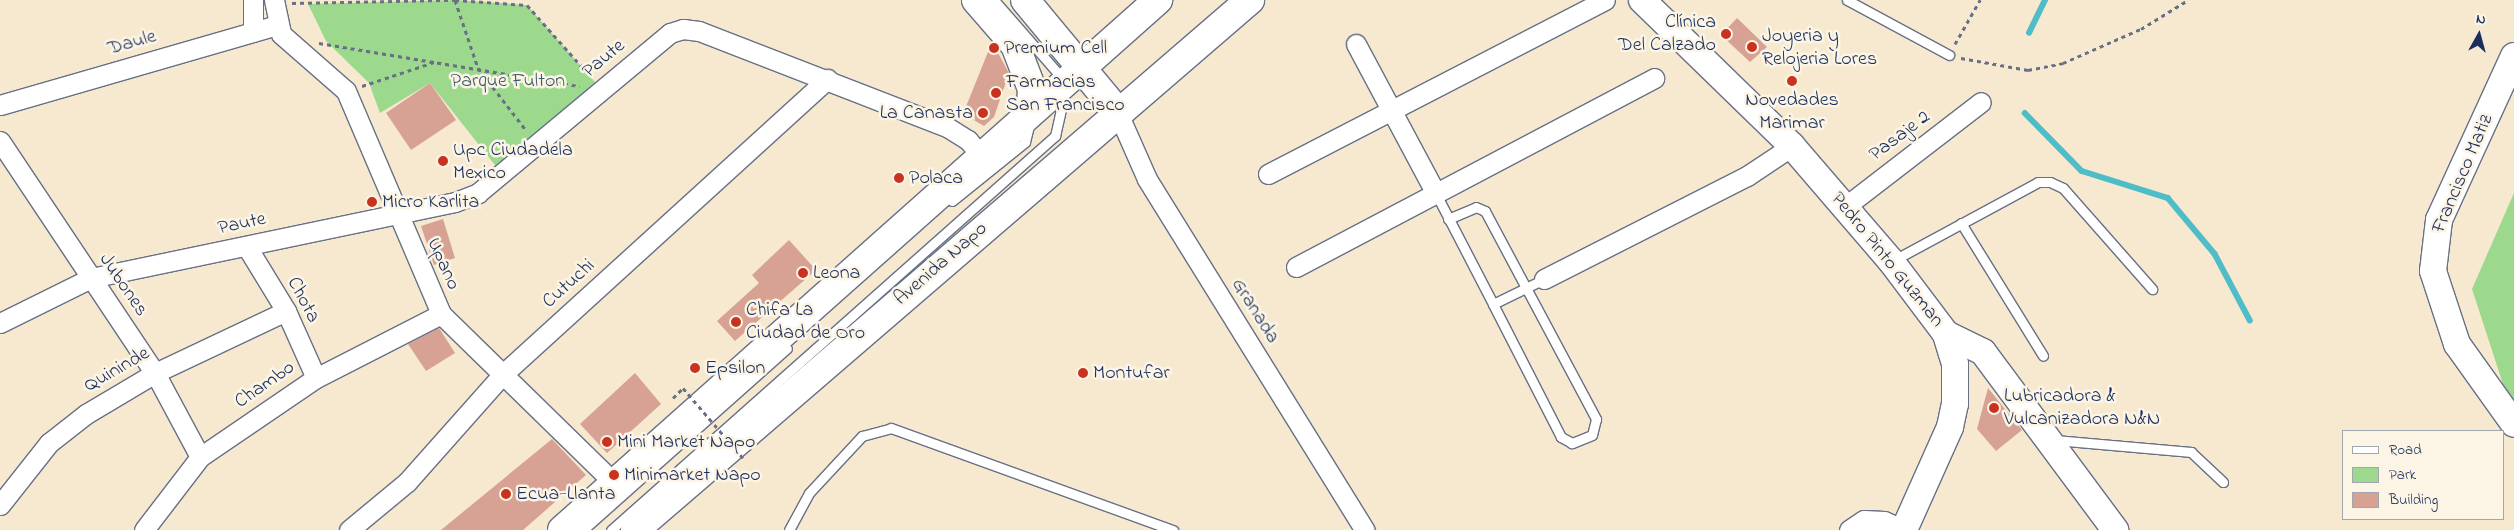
<!DOCTYPE html>
<meta charset="utf-8">
<style>
body{margin:0}
#map{position:relative;width:2514px;height:530px;overflow:hidden;background:#f6e9d0;font-family:"Indie Flower",sans-serif}
div>[style]{position:absolute}
.green>*{inset:0;background:#9dd98d}
.stream>*{height:5.5px;margin:-2.75px;padding:0 2.75px;transform-origin:2.75px;border-radius:2.75px;background:#4fbdc8}
.building>*{inset:0;background:#d7a293}
.path>*{height:3px;margin-top:-1.5px;transform-origin:0;background:repeating-linear-gradient(90deg,#687086 0 4px,transparent 0 8px)}
.roads{filter:drop-shadow(1px 0 #687086) drop-shadow(-1px 0 #687086) drop-shadow(0 1px #687086) drop-shadow(0 -1px #687086)}
.lane>*{height:9px;margin:-4.5px;padding:0 4.5px;transform-origin:4.5px;border-radius:4.5px;background:#fff}
.street>*{height:19px;margin:-9.5px;padding:0 9.5px;transform-origin:9.5px;border-radius:9.5px;background:#fff}
.secondary>*{height:26px;margin:-13px;padding:0 13px;transform-origin:13px;border-radius:13px;background:#fff}
.primary>*{height:28px;margin:-14px;padding:0 14px;transform-origin:14px;border-radius:14px;background:#fff}
.path-bridge>*{height:3px;margin-top:-1.5px;transform-origin:0;background:repeating-linear-gradient(90deg,#687086 0 4px,transparent 0 8px)}
.dots>*{width:14px;height:14px;translate:-50% -50%;box-sizing:border-box;border:2px solid #fcf5e5;border-radius:50%}
span{translate:-50% -50%;white-space:nowrap;text-align:center;line-height:1.15;-webkit-text-stroke:5px #fcf5e5;paint-order:stroke}
.poi-label{font-size:20px;color:#1b2f5e}
.right{translate:-100% -50%;text-align:right}
.left{translate:0 -50%;text-align:left}
.street-label{font-size:20px;color:#1b2f5e}
.park-label{font-size:20px;color:#3c5a6a}
.legend{position:absolute;left:2342px;top:430px;width:162px;height:90px;box-sizing:border-box;background:#fcf5e5;border:1px solid #a2a6af;margin:0;padding:6px 9px;list-style:none;font-size:15px;color:#1b2f5e}
.legend li{display:flex;align-items:center;gap:10px;height:25px}
.legend b{width:25px;border:1px solid #a2a6af}
.north{position:absolute;left:2454px;top:10px;width:50px;height:50px;-webkit-text-stroke:4px #fcf5e5;paint-order:stroke;rotate:7deg;font-size:14px;font-weight:700;line-height:20px;text-align:center;color:#1b2f5e}
.north::after{content:'';display:block;margin:auto;width:18px;height:22px;background:#1b2f5e;clip-path:polygon(50% 0,100% 100%,50% 72%,0 100%)}
</style>
<div id="map">
<div class="green">
<i style="clip-path:polygon(455px 0,527px 5px,602px 90px,502px 174px,430px 83px,380px 113px,369px 83px,326px 41px,308px 4px)"></i>
<i style="clip-path:polygon(2514px 193px,2514px 418px,2472px 289px)"></i>
</div>
<div class="stream">
<i style="left:2029px;top:33px;width:37px;rotate:-64deg"></i>
<i style="left:2025px;top:113px;width:81px;rotate:45.5deg"></i>
<i style="left:2082px;top:171px;width:90px;rotate:17.4deg"></i>
<i style="left:2168px;top:198px;width:73px;rotate:50deg"></i>
<i style="left:2215px;top:254px;width:75px;rotate:62.1deg"></i>
</div>
<div class="building">
<i style="clip-path:polygon(1737px 18px,1767px 47px,1750px 62px,1721px 35px)"></i>
<i style="clip-path:polygon(992px 42px,1009px 73px,994px 117px,984px 126px,963px 114px)"></i>
<i style="clip-path:polygon(430px 83px,456px 120px,411px 150px,386px 113px)"></i>
<i style="clip-path:polygon(443px 219px,455px 258px,434px 265px,421px 226px)"></i>
<i style="clip-path:polygon(789px 240px,816px 270px,735px 341px,717px 321px,759px 283px,752px 275px)"></i>
<i style="clip-path:polygon(439px 328px,455px 353px,426px 371px,408px 344px)"></i>
<i style="clip-path:polygon(635px 373px,661px 404px,607px 453px,580px 424px)"></i>
<i style="clip-path:polygon(1988px 388px,2022px 430px,1996px 451px,1977px 429px)"></i>
<i style="clip-path:polygon(552px 439px,586px 475px,523px 530px,441px 530px)"></i>
</div>
<div class="path">
<i style="left:455px;top:0;width:72px;rotate:71.3deg"></i>
<i style="left:478px;top:68px;width:78px;rotate:52.3deg"></i>
<i style="left:292px;top:3px;width:163px;rotate:-1.1deg"></i>
<i style="left:455px;top:0;width:72px;rotate:4deg"></i>
<i style="left:527px;top:5px;width:96px;rotate:48.4deg"></i>
<i style="left:319px;top:43px;width:264px;rotate:9.4deg"></i>
<i style="left:1955px;top:44px;width:51px;rotate:-60.4deg"></i>
<i style="left:1961px;top:58px;width:68px;rotate:10.2deg"></i>
<i style="left:2028px;top:70px;width:36px;rotate:-11deg"></i>
<i style="left:2063px;top:63px;width:85px;rotate:-23.6deg"></i>
<i style="left:2141px;top:29px;width:55px;rotate:-31.7deg"></i>
<i style="left:362px;top:86px;width:79px;rotate:-18.4deg"></i>
<i style="left:673px;top:398px;width:14px;rotate:-45deg"></i>
</div>
<div class="roads">
<div class="lane">
<i style="left:994px;top:0;width:105px;rotate:48.9deg"></i>
<i style="left:1847px;top:0;width:116px;rotate:28.3deg"></i>
<i style="left:1435px;top:192px;width:126px;rotate:62.6deg"></i>
<i style="left:1493px;top:304px;width:57px;rotate:-26.1deg"></i>
<i style="left:952px;top:201px;width:94px;rotate:-38.9deg"></i>
<i style="left:1025px;top:142px;width:21px;rotate:-76deg"></i>
<i style="left:1448px;top:219px;width:30px;rotate:-23deg"></i>
<i style="left:1476px;top:207px;width:10px;rotate:24deg"></i>
<i style="left:1485px;top:211px;width:236px;rotate:61.9deg"></i>
<i style="left:1596px;top:419px;width:16px;rotate:104deg"></i>
<i style="left:1592px;top:435px;width:22px;rotate:158deg"></i>
<i style="left:1572px;top:443px;width:13px;rotate:-151deg"></i>
<i style="left:1561px;top:437px;width:149px;rotate:-117.1deg"></i>
<i style="left:1961px;top:223px;width:156px;rotate:58.3deg"></i>
<i style="left:1894px;top:260px;width:164px;rotate:-28.4deg"></i>
<i style="left:2038px;top:182px;width:12px"></i>
<i style="left:2050px;top:182px;width:14px;rotate:25deg"></i>
<i style="left:2063px;top:188px;width:135px;rotate:48.6deg"></i>
<i style="left:2055px;top:440px;width:137px;rotate:5deg"></i>
<i style="left:2191px;top:452px;width:44px;rotate:43.2deg"></i>
<i style="left:583px;top:530px;width:273px;rotate:-41.7deg"></i>
<i style="left:611px;top:530px;width:594px;rotate:-41.59deg"></i>
<i style="left:1055px;top:136px;width:45px;rotate:-77.2deg"></i>
<i style="left:789px;top:530px;width:42px;rotate:-61.6deg"></i>
<i style="left:809px;top:493px;width:78px;rotate:-47.1deg"></i>
<i style="left:862px;top:436px;width:30px;rotate:-15deg"></i>
<i style="left:891px;top:428px;width:300px;rotate:19.9deg"></i>
</div>
<div class="street">
<i style="left:274px;top:0;width:35px;rotate:78deg"></i>
<i style="left:281px;top:34px;width:86px;rotate:41.2deg"></i>
<i style="left:346px;top:91px;width:242px;rotate:66.9deg"></i>
<i style="left:441px;top:314px;width:243px;rotate:44.3deg"></i>
<i style="left:253px;top:32px;width:32px;rotate:-90deg"></i>
<i style="left:1356px;top:44px;width:168px;rotate:61.9deg"></i>
<i style="left:0;top:105px;width:288px;rotate:-16.1deg"></i>
<i style="left:1117px;top:111px;width:74px;rotate:66.2deg"></i>
<i style="left:1147px;top:179px;width:413px;rotate:58.2deg"></i>
<i style="left:0;top:141px;width:279px;rotate:56.3deg"></i>
<i style="left:155px;top:373px;width:95px;rotate:61.8deg"></i>
<i style="left:1268px;top:174px;width:379px;rotate:-27.3deg"></i>
<i style="left:1846px;top:206px;width:170px;rotate:-37.6deg"></i>
<i style="left:247px;top:247px;width:75px;rotate:58.6deg"></i>
<i style="left:286px;top:311px;width:73px;rotate:65.9deg"></i>
<i style="left:1296px;top:267px;width:405px;rotate:-27.8deg"></i>
<i style="left:1544px;top:279px;width:228px;rotate:-26.9deg"></i>
<i style="left:1747px;top:176px;width:54px;rotate:-33.7deg"></i>
<i style="left:0;top:323px;width:102px;rotate:-26.3deg"></i>
<i style="left:91px;top:278px;width:372px;rotate:-11.8deg"></i>
<i style="left:455px;top:202px;width:25px;rotate:-21deg"></i>
<i style="left:478px;top:193px;width:250px;rotate:-39.8deg"></i>
<i style="left:670px;top:33px;width:14px;rotate:-17deg"></i>
<i style="left:683px;top:29px;width:16px;rotate:7deg"></i>
<i style="left:699px;top:31px;width:266px;rotate:21.2deg"></i>
<i style="left:947px;top:127px;width:25px;rotate:32deg"></i>
<i style="left:968px;top:140px;width:23px;rotate:50deg"></i>
<i style="left:0;top:505px;width:79px;rotate:-51.7deg"></i>
<i style="left:49px;top:443px;width:47px;rotate:-38.1deg"></i>
<i style="left:86px;top:414px;width:80px;rotate:-30.7deg"></i>
<i style="left:155px;top:373px;width:145px;rotate:-25.3deg"></i>
<i style="left:144px;top:530px;width:92px;rotate:-52.5deg"></i>
<i style="left:200px;top:457px;width:140px;rotate:-34.3deg"></i>
<i style="left:316px;top:378px;width:140px;rotate:-27.1deg"></i>
<i style="left:349px;top:530px;width:75px;rotate:-39.6deg"></i>
<i style="left:407px;top:482px;width:143px;rotate:-48.4deg"></i>
<i style="left:502px;top:375px;width:440px;rotate:-42.3deg"></i>
<i style="left:1849px;top:530px;width:18px;rotate:-34deg"></i>
<i style="left:1864px;top:520px;width:20px;rotate:3deg"></i>
<i style="left:1884px;top:521px;width:22px;rotate:24deg"></i>
</div>
<div class="secondary">
<i style="left:1642px;top:0;width:209px;rotate:44.2deg"></i>
<i style="left:1792px;top:146px;width:152px;rotate:49.3deg"></i>
<i style="left:1891px;top:261px;width:91px;rotate:53deg"></i>
<i style="left:1946px;top:334px;width:41px;rotate:25.9deg"></i>
<i style="left:1983px;top:352px;width:222px;rotate:53.4deg"></i>
<i style="left:2514px;top:56px;width:180px;rotate:114.6deg"></i>
<i style="left:2439px;top:220px;width:51px;rotate:96.7deg"></i>
<i style="left:2433px;top:271px;width:77px;rotate:71.8deg"></i>
<i style="left:2457px;top:344px;width:98px;rotate:54.5deg"></i>
<i style="left:1904px;top:530px;width:113px;rotate:-65.9deg"></i>
<i style="left:1950px;top:427px;width:24px;rotate:-78deg"></i>
<i style="left:1955px;top:404px;width:40px;rotate:-90deg"></i>
<i style="left:1955px;top:364px;width:31px;rotate:-107deg"></i>
</div>
<div class="primary">
<i style="left:976px;top:0;width:60px;rotate:49.1deg"></i>
<i style="left:1015px;top:45px;width:47px;rotate:68.9deg"></i>
<i style="left:1032px;top:89px;width:21px;rotate:93deg"></i>
<i style="left:1025px;top:0;width:144px;rotate:50.3deg"></i>
<i style="left:562px;top:530px;width:798px;rotate:-41.65deg"></i>
<i style="left:635px;top:530px;width:812px;rotate:-40.75deg"></i>
</div>
</div>
<div class="path-bridge">
<i style="left:683px;top:388px;width:92px;rotate:49.4deg"></i>
</div>
<div class="dots">
<i style="left:1726px;top:34px;background:#c8321e"></i>
<i style="left:1752px;top:47px;background:#c8321e"></i>
<i style="left:994px;top:48px;background:#c8321e"></i>
<i style="left:1792px;top:81px;background:#c8321e"></i>
<i style="left:996px;top:93px;background:#c8321e"></i>
<i style="left:983px;top:113px;background:#c8321e"></i>
<i style="left:443px;top:161px;background:#c8321e"></i>
<i style="left:899px;top:178px;background:#c8321e"></i>
<i style="left:372px;top:202px;background:#c8321e"></i>
<i style="left:803px;top:273px;background:#c8321e"></i>
<i style="left:736px;top:322px;background:#c8321e"></i>
<i style="left:695px;top:368px;background:#c8321e"></i>
<i style="left:1083px;top:373px;background:#c8321e"></i>
<i style="left:1994px;top:408px;background:#c8321e"></i>
<i style="left:607px;top:442px;background:#c8321e"></i>
<i style="left:614px;top:475px;background:#c8321e"></i>
<i style="left:506px;top:494px;background:#c8321e"></i>
</div>
<div class="poi-label">
<span class="right" style="left:1716px;top:34px">Clínica<br>Del Calzado</span>
<span class="left" style="left:1762px;top:48px">Joyeria y<br>Relojeria Lores</span>
<span class="left" style="left:1004px;top:48px">Premium Cell</span>
<span class="left" style="left:1006px;top:94px">Farmacias<br>San Francisco</span>
<span style="left:1792px;top:112px">Novedades<br>Marimar</span>
<span class="right" style="left:973px;top:113px">La Canasta</span>
<span class="left" style="left:453px;top:162px">Upc Ciudadela<br>Mexico</span>
<span class="left" style="left:909px;top:178px">Polaca</span>
<span class="left" style="left:382px;top:202px">Micro Karlita</span>
<span class="left" style="left:813px;top:273px">Leona</span>
<span class="left" style="left:746px;top:322px">Chifa La<br>Ciudad de Oro</span>
<span class="left" style="left:705px;top:368px">Epsilon</span>
<span class="left" style="left:1093px;top:373px">Montufar</span>
<span class="left" style="left:2004px;top:408px">Lubricadora &amp;<br>Vulcanizadora N&amp;N</span>
<span class="left" style="left:617px;top:442px">Mini Market Napo</span>
<span class="left" style="left:624px;top:475px">Minimarket Napo</span>
<span class="left" style="left:516px;top:494px">Ecua-Llanta</span>
</div>
<div class="street-label">
<span style="left:132px;top:43px;rotate:-16deg">Daule</span>
<span style="left:604px;top:59px;rotate:-40deg">Paute</span>
<span style="left:1900px;top:136px;rotate:-37deg">Pasaje 2</span>
<span style="left:2463px;top:174px;rotate:-67deg">Francisco Matiz</span>
<span style="left:242px;top:224px;rotate:-12deg">Paute</span>
<span style="left:1887px;top:260px;rotate:51deg">Pedro Pinto Guzman</span>
<span style="left:443px;top:264px;rotate:66deg">Upano</span>
<span style="left:941px;top:264px;rotate:-41deg">Avenida Napo</span>
<span style="left:569px;top:284px;rotate:-42deg">Cutuchi</span>
<span style="left:123px;top:285px;rotate:56deg">Jubones</span>
<span style="left:303px;top:300px;rotate:62deg">Chota</span>
<span style="left:1255px;top:311px;rotate:58deg">Granada</span>
<span style="left:117px;top:370px;rotate:-30deg">Quininde</span>
<span style="left:265px;top:385px;rotate:-35deg">Chambo</span>
</div>
<div class="park-label">
<span style="left:508px;top:81px">Parque Fulton</span>
</div>
<ul class="legend">
<li><b style="height:6px;background:#fff"></b>Road</li>
<li><b style="height:14px;background:#9dd98d"></b>Park</li>
<li><b style="height:14px;background:#d7a293"></b>Building</li>
</ul>
<div class="north">N</div>
</div>
